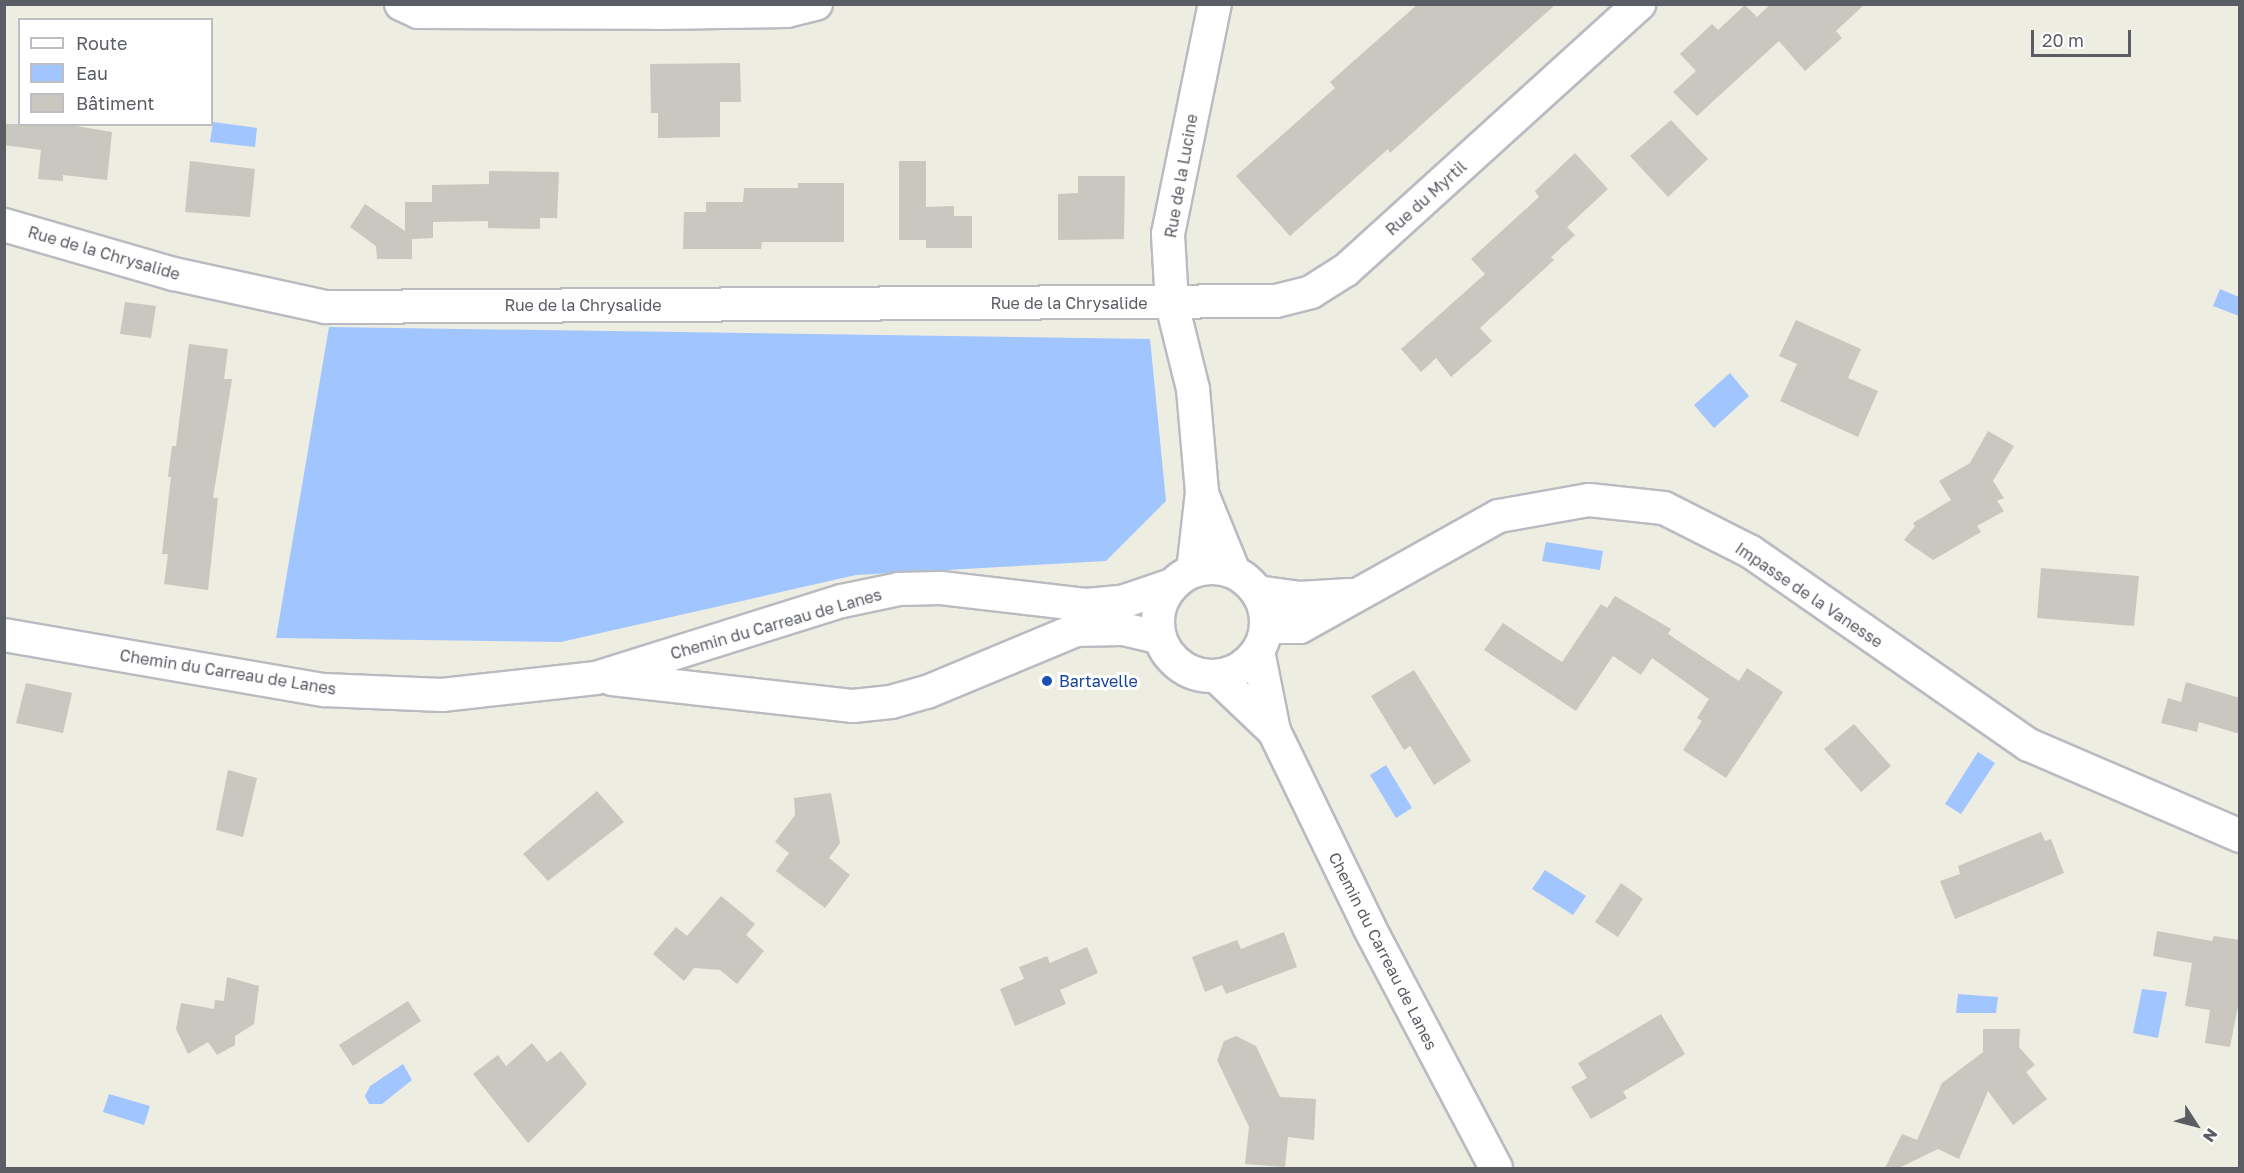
<!DOCTYPE html>
<meta charset="utf-8">
<style>
body{margin:0}
#map{position:relative;width:2244px;height:1173px;overflow:hidden;background:#eeede2;font-family:"Golos Text",sans-serif}
div>[style]{position:absolute}
.water>*{inset:0;background:#a1c5ff}
.building>*{inset:0;background:#c9c7bf}
.roads{filter:drop-shadow(2px 0 #babbc1) drop-shadow(-2px 0 #babbc1) drop-shadow(0 2px #babbc1) drop-shadow(0 -2px #babbc1)}
.minor>*{height:32px;margin:-16px;padding:0 16px;transform-origin:16px;border-radius:16px;background:#fff}
.minor>.ring{margin:-16px;padding:0;box-sizing:content-box;background:none;border:32px solid #fff;border-radius:50%}
.dots>*{width:16px;height:16px;translate:-50% -50%;box-sizing:border-box;border:3px solid #fff;border-radius:50%}
span{translate:-50% -50%;white-space:nowrap;text-align:center;line-height:1.15;-webkit-text-stroke:6px #fff;paint-order:stroke}
.street-label{font-size:16px;color:#5a5d63}
.transit-label{font-size:16px;color:#164399}
.left{translate:0 -50%;text-align:left}
.frame{position:absolute;inset:0;border:6px solid #5a5d63;pointer-events:none}
.legend{position:absolute;left:18px;top:18px;width:195px;height:108px;box-sizing:border-box;background:#fff;border:2px solid #bdbec1;margin:0;padding:8px 10px;list-style:none;font-size:18px;color:#5a5d63}
.legend li{display:flex;align-items:center;gap:12px;height:30px}
.legend b{width:30px;border:2px solid #bdbec1}
.north{position:absolute;left:2166px;top:1095px;width:60px;height:60px;-webkit-text-stroke:4px #fff;paint-order:stroke;rotate:126deg;font-size:16px;font-weight:700;line-height:24px;text-align:center;color:#5a5d63}
.north::after{content:'';display:block;margin:auto;width:21px;height:27px;background:#5a5d63;clip-path:polygon(50% 0,100% 100%,50% 72%,0 100%)}
.scale{position:absolute;left:2031px;top:30px;width:100px;height:27px;box-sizing:border-box;border:3px solid #5a5d63;border-top:0;padding-left:8px;font-size:18px;line-height:21px;white-space:nowrap;color:#5a5d63;-webkit-text-stroke:4px #fff;paint-order:stroke}
</style>
<div id="map">
<div class="water">
<i style="clip-path:polygon(213px 122px,257px 128px,255px 147px,210px 142px)"></i>
<i style="clip-path:polygon(2220px 289px,2239px 297px,2239px 316px,2213px 306px)"></i>
<i style="clip-path:polygon(329px 327px,1150px 339px,1166px 501px,1106px 561px,856px 575px,561px 642px,276px 638px)"></i>
<i style="clip-path:polygon(1730px 373px,1749px 396px,1714px 428px,1694px 405px)"></i>
<i style="clip-path:polygon(1546px 542px,1603px 551px,1600px 570px,1542px 561px)"></i>
<i style="clip-path:polygon(1978px 752px,1995px 763px,1961px 814px,1945px 804px)"></i>
<i style="clip-path:polygon(1386px 765px,1412px 808px,1396px 818px,1370px 775px)"></i>
<i style="clip-path:polygon(1545px 870px,1586px 896px,1573px 915px,1532px 889px)"></i>
<i style="clip-path:polygon(2142px 989px,2167px 992px,2158px 1038px,2133px 1033px)"></i>
<i style="clip-path:polygon(1958px 994px,1998px 997px,1996px 1013px,1956px 1013px)"></i>
<i style="clip-path:polygon(403px 1064px,412px 1080px,382px 1104px,369px 1104px,365px 1096px,370px 1086px)"></i>
<i style="clip-path:polygon(109px 1094px,150px 1106px,144px 1125px,103px 1112px)"></i>
</div>
<div class="building">
<i style="clip-path:polygon(1418px 4px,1556px 4px,1390px 153px,1388px 149px,1290px 236px,1236px 176px,1335px 88px,1330px 82px)"></i>
<i style="clip-path:polygon(1771px 4px,1865px 4px,1836px 31px,1842px 38px,1805px 71px,1779px 41px,1697px 116px,1673px 92px,1696px 71px,1680px 54px,1712px 24px,1718px 30px,1745px 5px,1757px 17px)"></i>
<i style="clip-path:polygon(740px 63px,741px 102px,720px 102px,720px 137px,658px 138px,658px 113px,651px 113px,650px 64px)"></i>
<i style="clip-path:polygon(1671px 120px,1708px 159px,1668px 197px,1630px 156px)"></i>
<i style="clip-path:polygon(4px 124px,64px 124px,112px 132px,107px 180px,63px 175px,63px 181px,38px 179px,41px 150px,4px 145px)"></i>
<i style="clip-path:polygon(1575px 153px,1608px 189px,1567px 227px,1575px 235px,1551px 257px,1554px 260px,1480px 328px,1492px 341px,1451px 377px,1436px 358px,1421px 372px,1401px 349px,1485px 274px,1471px 259px,1539px 197px,1535px 191px)"></i>
<i style="clip-path:polygon(190px 161px,255px 169px,250px 217px,185px 212px)"></i>
<i style="clip-path:polygon(899px 161px,926px 161px,926px 207px,954px 206px,954px 216px,972px 216px,972px 248px,926px 248px,926px 240px,899px 240px)"></i>
<i style="clip-path:polygon(489px 171px,559px 172px,557px 218px,540px 218px,540px 229px,488px 228px,488px 221px,433px 222px,433px 238px,412px 239px,412px 259px,377px 259px,376px 246px,350px 227px,365px 204px,405px 231px,405px 202px,432px 202px,432px 185px,489px 184px)"></i>
<i style="clip-path:polygon(1078px 176px,1125px 176px,1124px 239px,1058px 240px,1058px 194px,1078px 193px)"></i>
<i style="clip-path:polygon(798px 183px,844px 183px,844px 242px,762px 242px,761px 249px,683px 249px,684px 212px,706px 212px,706px 202px,743px 202px,744px 188px,798px 188px)"></i>
<i style="clip-path:polygon(125px 302px,156px 306px,151px 338px,120px 334px)"></i>
<i style="clip-path:polygon(1796px 320px,1861px 349px,1848px 378px,1878px 391px,1858px 437px,1780px 401px,1797px 364px,1779px 356px)"></i>
<i style="clip-path:polygon(189px 344px,228px 349px,224px 379px,232px 379px,213px 498px,218px 498px,208px 590px,164px 584px,168px 554px,162px 554px,171px 477px,168px 477px,172px 446px,176px 446px)"></i>
<i style="clip-path:polygon(1988px 431px,2014px 446px,1993px 481px,2004px 498px,1997px 501px,2004px 511px,1977px 526px,1981px 532px,1933px 560px,1904px 540px,1915px 526px,1913px 523px,1951px 500px,1939px 481px,1970px 463px)"></i>
<i style="clip-path:polygon(2041px 568px,2139px 576px,2134px 626px,2037px 618px)"></i>
<i style="clip-path:polygon(1615px 596px,1671px 629px,1668px 634px,1739px 681px,1747px 668px,1783px 692px,1726px 778px,1683px 750px,1702px 721px,1697px 718px,1709px 699px,1652px 658px,1641px 675px,1613px 656px,1576px 711px,1484px 650px,1503px 623px,1562px 662px,1601px 604px,1607px 608px)"></i>
<i style="clip-path:polygon(1414px 670px,1471px 761px,1434px 785px,1410px 746px,1404px 750px,1371px 696px)"></i>
<i style="clip-path:polygon(2186px 682px,2240px 698px,2240px 734px,2199px 722px,2197px 732px,2161px 723px,2168px 698px,2181px 702px)"></i>
<i style="clip-path:polygon(26px 683px,72px 693px,63px 733px,16px 723px)"></i>
<i style="clip-path:polygon(1854px 724px,1891px 766px,1861px 792px,1824px 749px)"></i>
<i style="clip-path:polygon(228px 770px,257px 778px,243px 837px,216px 830px)"></i>
<i style="clip-path:polygon(597px 791px,624px 822px,548px 881px,523px 854px)"></i>
<i style="clip-path:polygon(831px 793px,840px 843px,829px 858px,850px 875px,825px 908px,776px 871px,789px 853px,775px 842px,795px 815px,794px 798px)"></i>
<i style="clip-path:polygon(2041px 832px,2045px 841px,2051px 839px,2064px 873px,1955px 919px,1940px 881px,1960px 874px,1958px 866px)"></i>
<i style="clip-path:polygon(1621px 883px,1643px 899px,1618px 937px,1595px 922px)"></i>
<i style="clip-path:polygon(721px 896px,755px 924px,746px 935px,764px 951px,737px 984px,720px 970px,694px 968px,684px 981px,653px 954px,676px 927px,687px 936px)"></i>
<i style="clip-path:polygon(2157px 931px,2212px 941px,2214px 936px,2240px 940px,2240px 996px,2230px 1047px,2205px 1043px,2210px 1010px,2185px 1006px,2192px 963px,2153px 956px)"></i>
<i style="clip-path:polygon(1284px 932px,1297px 967px,1226px 994px,1222px 985px,1205px 992px,1192px 957px,1237px 940px,1241px 949px)"></i>
<i style="clip-path:polygon(1087px 947px,1098px 973px,1060px 990px,1066px 1004px,1015px 1026px,1000px 989px,1024px 979px,1019px 967px,1047px 956px,1050px 963px)"></i>
<i style="clip-path:polygon(227px 977px,259px 986px,254px 1024px,235px 1036px,235px 1045px,217px 1055px,208px 1042px,188px 1054px,176px 1029px,181px 1003px,214px 1009px,215px 1000px,224px 1001px)"></i>
<i style="clip-path:polygon(408px 1001px,421px 1021px,353px 1066px,339px 1045px)"></i>
<i style="clip-path:polygon(1661px 1014px,1685px 1054px,1623px 1092px,1627px 1098px,1591px 1119px,1571px 1087px,1587px 1078px,1578px 1063px)"></i>
<i style="clip-path:polygon(1983px 1029px,2020px 1029px,2019px 1047px,2035px 1065px,2026px 1072px,2047px 1099px,2013px 1125px,1988px 1091px,1959px 1159px,1938px 1149px,1899px 1168px,1885px 1168px,1902px 1134px,1917px 1140px,1942px 1083px,1983px 1052px)"></i>
<i style="clip-path:polygon(1236px 1036px,1256px 1046px,1280px 1097px,1316px 1099px,1314px 1140px,1288px 1137px,1285px 1167px,1245px 1164px,1249px 1127px,1217px 1060px,1224px 1041px)"></i>
<i style="clip-path:polygon(532px 1043px,547px 1062px,561px 1051px,587px 1084px,528px 1143px,473px 1074px,498px 1055px,506px 1066px)"></i>
</div>
<div class="roads">
<div class="minor">
<i style="left:401px;top:4px;width:19px;rotate:25deg"></i>
<i style="left:418px;top:12px;width:239px;rotate:0.2deg"></i>
<i style="left:657px;top:13px;width:130px;rotate:-0.9deg"></i>
<i style="left:787px;top:11px;width:30px;rotate:-14deg"></i>
<i style="left:4px;top:225px;width:177px;rotate:16.1deg"></i>
<i style="left:174px;top:274px;width:155px;rotate:12.3deg"></i>
<i style="left:325px;top:307px;width:951px;rotate:-0.36deg"></i>
<i style="left:1276px;top:301px;width:36px;rotate:-14deg"></i>
<i style="left:1311px;top:292px;width:41px;rotate:-32.2deg"></i>
<i style="left:1346px;top:270px;width:396px;rotate:-42.2deg"></i>
<i style="left:1203px;top:496px;width:82px;rotate:67.8deg"></i>
<i class="ring" style="left:1158px;top:568px;width:76px;height:76px"></i>
<i style="left:1193px;top:571px;width:80px;rotate:-83.5deg"></i>
<i style="left:1202px;top:492px;width:103px;rotate:-95deg"></i>
<i style="left:1193px;top:389px;width:88px;rotate:-103.9deg"></i>
<i style="left:1172px;top:304px;width:70px;rotate:-93.3deg"></i>
<i style="left:1168px;top:234px;width:235px;rotate:-78.5deg"></i>
<i style="left:1257px;top:592px;width:42px;rotate:8.1deg"></i>
<i style="left:1299px;top:598px;width:51px;rotate:-3.4deg"></i>
<i style="left:1266px;top:627px;width:34px"></i>
<i style="left:1300px;top:627px;width:228px;rotate:-29.2deg"></i>
<i style="left:1499px;top:516px;width:91px;rotate:-10.1deg"></i>
<i style="left:1589px;top:500px;width:75px;rotate:6.1deg"></i>
<i style="left:1664px;top:508px;width:97px;rotate:26.8deg"></i>
<i style="left:1751px;top:552px;width:338px;rotate:34.8deg"></i>
<i style="left:2029px;top:745px;width:230px;rotate:23.3deg"></i>
<i style="left:4px;top:635px;width:325px;rotate:9.8deg"></i>
<i style="left:324px;top:690px;width:118px;rotate:2.4deg"></i>
<i style="left:442px;top:695px;width:155px;rotate:-6.3deg"></i>
<i style="left:596px;top:678px;width:258px;rotate:-17.4deg"></i>
<i style="left:842px;top:601px;width:58px;rotate:-11.9deg"></i>
<i style="left:899px;top:589px;width:42px;rotate:-1.4deg"></i>
<i style="left:941px;top:588px;width:145px;rotate:6.7deg"></i>
<i style="left:1085px;top:605px;width:37px;rotate:-5deg"></i>
<i style="left:1122px;top:602px;width:53px;rotate:-18.8deg"></i>
<i style="left:1258px;top:651px;width:82px;rotate:78.7deg"></i>
<i style="left:1274px;top:731px;width:218px;rotate:64.1deg"></i>
<i style="left:1369px;top:927px;width:272px;rotate:62.2deg"></i>
<i style="left:1216px;top:676px;width:80px;rotate:43.5deg"></i>
<i style="left:612px;top:679px;width:243px;rotate:6.4deg"></i>
<i style="left:853px;top:706px;width:38px;rotate:-6deg"></i>
<i style="left:891px;top:702px;width:37px;rotate:-16deg"></i>
<i style="left:927px;top:692px;width:161px;rotate:-22.6deg"></i>
<i style="left:1076px;top:630px;width:47px;rotate:-1.2deg"></i>
<i style="left:1123px;top:629px;width:37px;rotate:13deg"></i>
</div>
</div>
<div class="dots">
<i style="left:1047px;top:681px;background:#1a4fb4"></i>
</div>
<div class="street-label">
<span style="left:1181px;top:176px;rotate:-80deg">Rue de la Lucine</span>
<span style="left:1426px;top:198px;rotate:-42deg">Rue du Myrtil</span>
<span style="left:104px;top:253px;rotate:16deg">Rue de la Chrysalide</span>
<span style="left:1069px;top:303px">Rue de la Chrysalide</span>
<span style="left:583px;top:305px">Rue de la Chrysalide</span>
<span style="left:1809px;top:595px;rotate:34deg">Impasse de la Vanesse</span>
<span style="left:776px;top:624px;rotate:-16deg">Chemin du Carreau de Lanes</span>
<span style="left:228px;top:672px;rotate:9deg">Chemin du Carreau de Lanes</span>
<span style="left:1383px;top:951px;rotate:63deg">Chemin du Carreau de Lanes</span>
</div>
<div class="transit-label">
<span class="left" style="left:1059px;top:681px">Bartavelle</span>
</div>
<div class="frame"></div>
<ul class="legend">
<li><b style="height:8px;background:#fff"></b>Route</li>
<li><b style="height:16px;background:#a1c5ff"></b>Eau</li>
<li><b style="height:16px;background:#c9c7bf"></b>Bâtiment</li>
</ul>
<div class="north">N</div>
<div class="scale">20 m</div>
</div>
